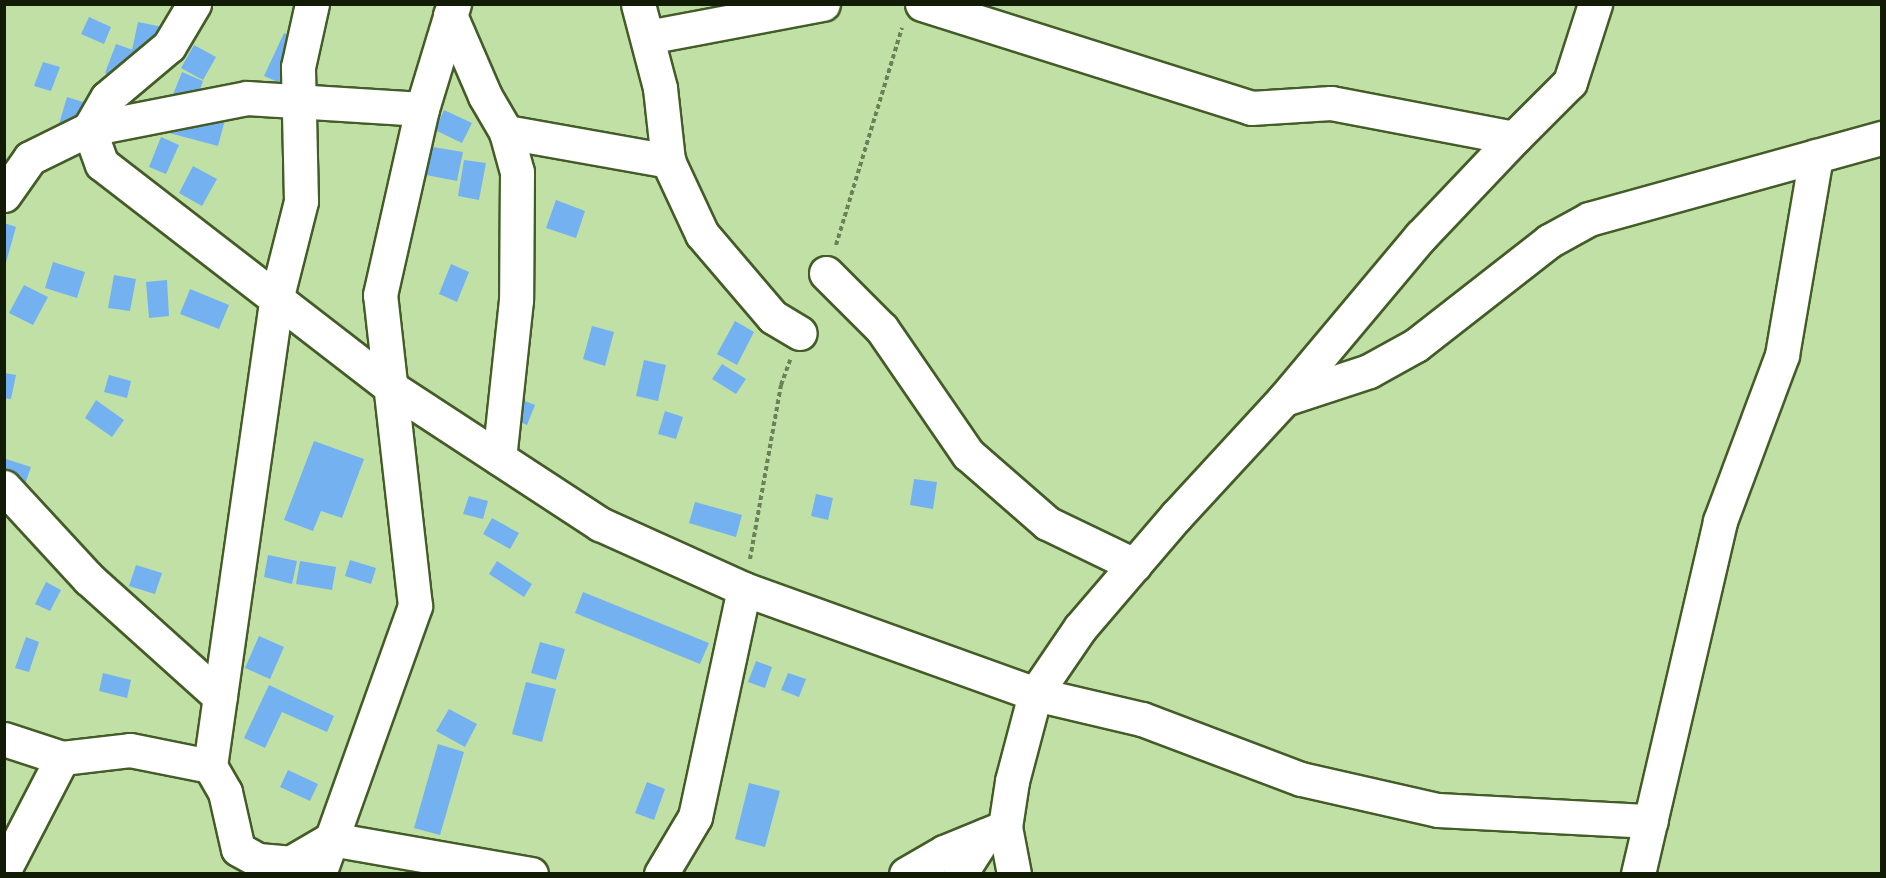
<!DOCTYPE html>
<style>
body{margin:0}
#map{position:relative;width:1886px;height:878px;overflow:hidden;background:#c1e0a6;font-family:Arial,sans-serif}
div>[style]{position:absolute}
.building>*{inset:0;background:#74b1f1}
.path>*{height:4px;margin-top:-2px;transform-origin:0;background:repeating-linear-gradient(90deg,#6b8058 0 4.5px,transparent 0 7.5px)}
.roads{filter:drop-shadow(2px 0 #435c28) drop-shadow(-2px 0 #435c28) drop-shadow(0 2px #435c28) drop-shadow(0 -2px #435c28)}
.minor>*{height:33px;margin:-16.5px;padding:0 16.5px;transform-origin:16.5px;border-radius:16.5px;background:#fff}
span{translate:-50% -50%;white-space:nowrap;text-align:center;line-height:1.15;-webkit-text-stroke:5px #ceedb3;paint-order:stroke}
.frame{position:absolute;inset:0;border:6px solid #111b06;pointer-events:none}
</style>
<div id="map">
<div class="building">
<i style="clip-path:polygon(89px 17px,111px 27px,104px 44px,81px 34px)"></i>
<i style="clip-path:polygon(138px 22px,173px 29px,168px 56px,132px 50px)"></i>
<i style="clip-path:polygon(284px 33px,304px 42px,285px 85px,264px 76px)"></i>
<i style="clip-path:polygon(116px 44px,139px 52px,128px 81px,105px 73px)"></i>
<i style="clip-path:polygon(194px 45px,216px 57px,203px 80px,181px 68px)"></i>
<i style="clip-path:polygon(43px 62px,60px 67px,51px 91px,34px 86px)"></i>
<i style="clip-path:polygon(182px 72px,203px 81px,194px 106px,172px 97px)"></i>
<i style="clip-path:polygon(67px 97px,99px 107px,83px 157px,52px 148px)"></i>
<i style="clip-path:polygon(444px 110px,472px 123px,462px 143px,435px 130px)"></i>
<i style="clip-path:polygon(226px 116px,218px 146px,162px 131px)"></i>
<i style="clip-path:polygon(161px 137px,179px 145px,166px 174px,149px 167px)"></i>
<i style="clip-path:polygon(427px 146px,463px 152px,457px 181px,421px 174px)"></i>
<i style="clip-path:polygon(464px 160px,486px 163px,479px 200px,458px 196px)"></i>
<i style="clip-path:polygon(193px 166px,217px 179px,202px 206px,179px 193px)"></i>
<i style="clip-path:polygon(556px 200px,585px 211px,576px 238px,546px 228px)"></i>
<i style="clip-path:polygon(4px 223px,16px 227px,5px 266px,4px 265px)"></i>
<i style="clip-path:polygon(53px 262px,85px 272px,77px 298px,45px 288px)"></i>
<i style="clip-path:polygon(451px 264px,469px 272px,457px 302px,439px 294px)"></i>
<i style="clip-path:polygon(114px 275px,136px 279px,130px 311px,108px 308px)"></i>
<i style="clip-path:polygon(167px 280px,169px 316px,149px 318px,146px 282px)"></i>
<i style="clip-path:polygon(24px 285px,48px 297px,33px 325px,9px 313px)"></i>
<i style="clip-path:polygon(190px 289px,229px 305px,219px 329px,180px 314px)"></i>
<i style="clip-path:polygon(735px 321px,754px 332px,737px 365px,717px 354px)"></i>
<i style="clip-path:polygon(592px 326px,614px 332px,605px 366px,583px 359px)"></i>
<i style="clip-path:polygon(644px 360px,666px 365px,658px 401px,636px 396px)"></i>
<i style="clip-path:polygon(722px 364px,746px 379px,736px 394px,712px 379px)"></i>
<i style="clip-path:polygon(4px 373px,16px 375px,11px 399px,4px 398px)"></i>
<i style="clip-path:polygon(109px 375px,131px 381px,127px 398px,104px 392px)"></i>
<i style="clip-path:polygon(517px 398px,535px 405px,527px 425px,509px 417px)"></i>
<i style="clip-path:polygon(96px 400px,124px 420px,112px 437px,85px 418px)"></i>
<i style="clip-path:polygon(665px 411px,683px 417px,676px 439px,658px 434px)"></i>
<i style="clip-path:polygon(314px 441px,364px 459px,342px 518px,321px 511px,313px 531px,284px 520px)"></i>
<i style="clip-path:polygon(6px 459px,31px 467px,17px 507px,4px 502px)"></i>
<i style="clip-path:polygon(914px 479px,937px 482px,933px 509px,910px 505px)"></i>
<i style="clip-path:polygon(816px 494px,833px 498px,828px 520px,811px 516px)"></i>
<i style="clip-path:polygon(469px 496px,488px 501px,483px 519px,463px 514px)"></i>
<i style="clip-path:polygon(695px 502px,742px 515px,736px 537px,689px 523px)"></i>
<i style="clip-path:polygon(492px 518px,519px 533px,510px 549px,483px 534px)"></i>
<i style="clip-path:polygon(268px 555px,297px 561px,292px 584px,264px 577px)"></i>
<i style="clip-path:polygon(350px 560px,376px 568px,371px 584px,345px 576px)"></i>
<i style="clip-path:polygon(300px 561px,336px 567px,332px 590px,296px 584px)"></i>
<i style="clip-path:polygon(497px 561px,532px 584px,524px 597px,489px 574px)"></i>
<i style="clip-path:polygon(136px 565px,162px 573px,155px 594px,129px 586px)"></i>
<i style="clip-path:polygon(46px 582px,61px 590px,50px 611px,35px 604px)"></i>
<i style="clip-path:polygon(583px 592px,709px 643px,700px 664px,575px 613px)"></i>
<i style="clip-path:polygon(259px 636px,284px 647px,270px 679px,245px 668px)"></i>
<i style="clip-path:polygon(26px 637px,39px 642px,29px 672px,15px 668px)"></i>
<i style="clip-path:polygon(540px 642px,565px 649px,556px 680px,531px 673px)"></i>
<i style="clip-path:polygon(756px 661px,772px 667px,765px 688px,748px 682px)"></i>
<i style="clip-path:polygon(103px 673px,131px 680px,127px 698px,99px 691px)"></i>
<i style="clip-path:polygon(788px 673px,806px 679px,799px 697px,781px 690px)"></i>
<i style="clip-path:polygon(526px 682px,556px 689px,542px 742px,512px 734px)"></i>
<i style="clip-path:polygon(269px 685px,334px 716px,327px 732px,282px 712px,265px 748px,244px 738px)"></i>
<i style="clip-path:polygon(449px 709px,477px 724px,465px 747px,436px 731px)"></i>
<i style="clip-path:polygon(438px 744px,464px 752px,440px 835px,414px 828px)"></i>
<i style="clip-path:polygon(288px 770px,318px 784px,310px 801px,280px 787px)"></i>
<i style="clip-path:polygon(647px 782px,665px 789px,654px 820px,635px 813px)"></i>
<i style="clip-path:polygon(749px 783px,780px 791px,765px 847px,735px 839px)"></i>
</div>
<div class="path">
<i style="left:836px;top:245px;width:227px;rotate:-73.1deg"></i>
<i style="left:750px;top:559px;width:177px;rotate:-79.9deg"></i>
<i style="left:781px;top:385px;width:27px;rotate:-70deg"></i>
</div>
<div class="roads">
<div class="minor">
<i style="left:638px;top:4px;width:87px;rotate:75.3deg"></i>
<i style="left:660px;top:88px;width:73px;rotate:83.7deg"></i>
<i style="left:668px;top:161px;width:81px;rotate:65deg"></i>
<i style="left:702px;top:234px;width:109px;rotate:49.5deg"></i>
<i style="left:773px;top:317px;width:31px;rotate:31deg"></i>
<i style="left:922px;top:4px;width:345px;rotate:17.5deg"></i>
<i style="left:1251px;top:108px;width:80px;rotate:-3.6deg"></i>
<i style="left:1331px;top:103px;width:186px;rotate:10.8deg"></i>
<i style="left:1514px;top:138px;width:79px;rotate:-45deg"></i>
<i style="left:1570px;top:82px;width:82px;rotate:-72.2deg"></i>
<i style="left:450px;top:15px;width:88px;rotate:66.6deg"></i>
<i style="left:485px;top:96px;width:42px;rotate:59.7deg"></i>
<i style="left:506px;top:132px;width:41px;rotate:74.6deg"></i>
<i style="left:517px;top:172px;width:128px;rotate:90.4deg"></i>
<i style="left:516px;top:300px;width:159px;rotate:96.1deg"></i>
<i style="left:648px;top:37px;width:178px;rotate:-10.7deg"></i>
<i style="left:89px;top:129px;width:37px;rotate:70deg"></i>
<i style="left:102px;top:164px;width:366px;rotate:37.7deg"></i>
<i style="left:392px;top:388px;width:249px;rotate:33.2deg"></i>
<i style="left:600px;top:524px;width:158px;rotate:24.3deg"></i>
<i style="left:744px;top:589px;width:309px;rotate:19.8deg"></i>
<i style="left:1035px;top:694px;width:110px;rotate:13.2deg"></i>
<i style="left:1142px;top:719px;width:170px;rotate:20.7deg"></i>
<i style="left:1301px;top:779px;width:140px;rotate:12.8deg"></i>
<i style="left:1438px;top:810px;width:213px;rotate:3deg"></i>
<i style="left:89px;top:129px;width:36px;rotate:-60deg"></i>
<i style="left:107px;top:98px;width:81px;rotate:-40deg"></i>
<i style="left:169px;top:46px;width:49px;rotate:-59.2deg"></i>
<i style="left:506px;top:132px;width:165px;rotate:10.1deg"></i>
<i style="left:4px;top:195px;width:45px;rotate:-54.9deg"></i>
<i style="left:30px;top:158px;width:66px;rotate:-26.2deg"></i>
<i style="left:89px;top:129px;width:161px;rotate:-11.1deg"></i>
<i style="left:247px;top:98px;width:175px;rotate:3.6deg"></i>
<i style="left:826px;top:273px;width:79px;rotate:45deg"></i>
<i style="left:882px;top:329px;width:152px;rotate:55.5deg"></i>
<i style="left:968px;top:454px;width:105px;rotate:41.1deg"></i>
<i style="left:1047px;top:523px;width:97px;rotate:25.8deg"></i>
<i style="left:1284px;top:399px;width:89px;rotate:-18.2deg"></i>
<i style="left:1369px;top:371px;width:54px;rotate:-29deg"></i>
<i style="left:1416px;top:345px;width:169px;rotate:-38deg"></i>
<i style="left:1549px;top:241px;width:46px;rotate:-28.8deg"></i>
<i style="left:1589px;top:219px;width:304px;rotate:-15.5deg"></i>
<i style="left:4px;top:487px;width:125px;rotate:47.3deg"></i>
<i style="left:89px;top:579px;width:176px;rotate:42deg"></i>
<i style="left:4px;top:739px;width:61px;rotate:18.1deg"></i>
<i style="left:62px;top:758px;width:68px;rotate:-6.7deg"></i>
<i style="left:130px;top:750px;width:82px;rotate:11.3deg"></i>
<i style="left:210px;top:766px;width:30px;rotate:60deg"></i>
<i style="left:225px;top:792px;width:58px;rotate:77.2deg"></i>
<i style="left:238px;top:849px;width:23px;rotate:29deg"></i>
<i style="left:258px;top:860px;width:32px;rotate:5deg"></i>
<i style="left:290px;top:863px;width:48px;rotate:-30.3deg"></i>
<i style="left:331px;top:839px;width:203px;rotate:9.9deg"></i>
<i style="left:210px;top:766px;width:471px;rotate:-81.9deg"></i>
<i style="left:276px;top:300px;width:102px;rotate:-75.8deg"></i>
<i style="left:301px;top:201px;width:134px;rotate:-91.3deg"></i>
<i style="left:298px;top:67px;width:65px;rotate:-77.5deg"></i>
<i style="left:4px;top:870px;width:126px;rotate:-62.6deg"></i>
<i style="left:319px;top:874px;width:285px;rotate:-70.3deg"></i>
<i style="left:415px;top:606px;width:313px;rotate:-96.4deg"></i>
<i style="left:380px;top:295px;width:191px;rotate:-77.3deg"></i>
<i style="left:422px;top:109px;width:110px;rotate:-73.1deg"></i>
<i style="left:661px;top:874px;width:66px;rotate:-59.2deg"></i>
<i style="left:695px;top:817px;width:233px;rotate:-77.9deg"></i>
<i style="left:906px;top:874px;width:44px;rotate:-30.1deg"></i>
<i style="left:944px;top:852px;width:66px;rotate:-22.3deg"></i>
<i style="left:960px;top:874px;width:46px;rotate:-57.3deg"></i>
<i style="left:1014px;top:874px;width:48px;rotate:-100.8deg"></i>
<i style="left:1005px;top:827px;width:47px;rotate:-81.3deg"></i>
<i style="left:1012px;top:781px;width:90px;rotate:-75.2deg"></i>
<i style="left:1035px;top:694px;width:80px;rotate:-55.7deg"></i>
<i style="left:1080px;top:628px;width:149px;rotate:-49.4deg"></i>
<i style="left:1177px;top:515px;width:158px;rotate:-47.3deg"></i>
<i style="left:1284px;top:399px;width:213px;rotate:-50deg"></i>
<i style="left:1421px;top:236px;width:135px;rotate:-46.5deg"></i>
<i style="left:1638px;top:874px;width:362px;rotate:-76.9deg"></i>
<i style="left:1720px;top:521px;width:177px;rotate:-69.5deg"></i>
<i style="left:1782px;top:355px;width:202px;rotate:-80.3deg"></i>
</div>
</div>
<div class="frame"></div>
</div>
